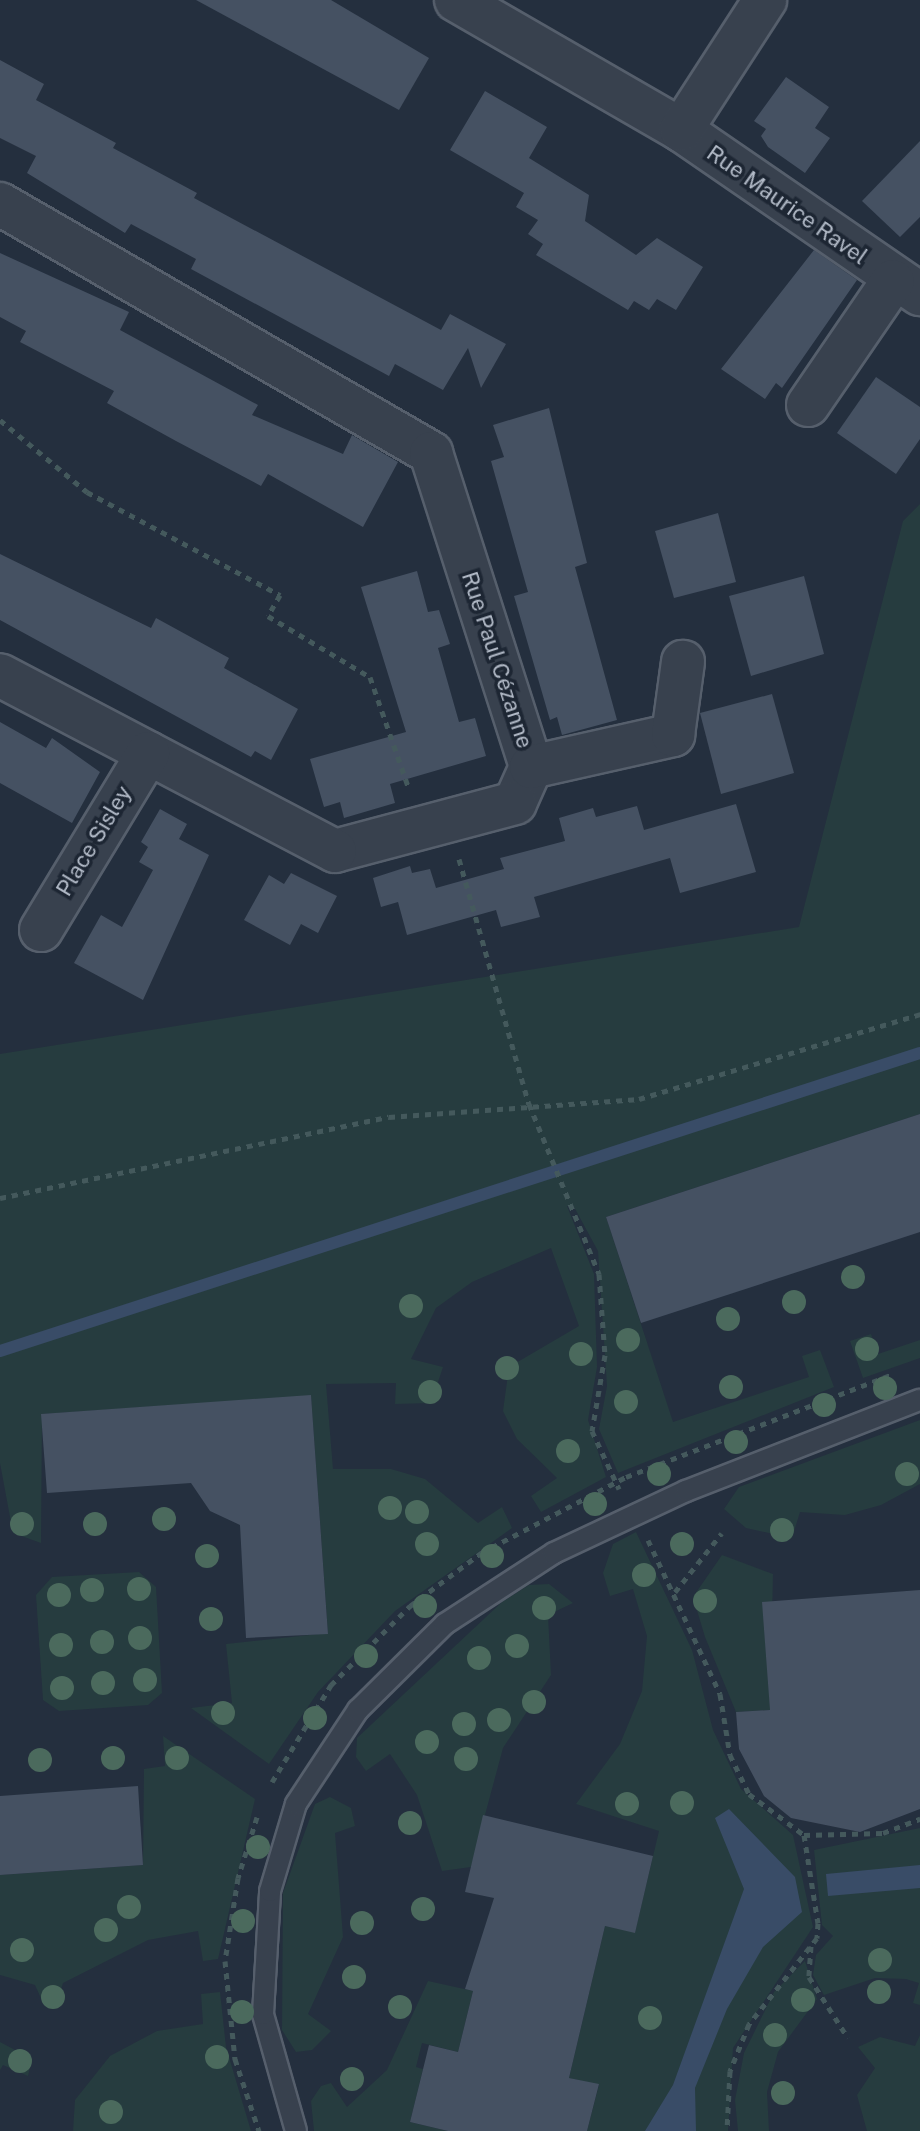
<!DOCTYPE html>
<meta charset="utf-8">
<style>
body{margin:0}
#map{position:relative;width:920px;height:2131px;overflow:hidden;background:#242f3e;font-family:"Public Sans",sans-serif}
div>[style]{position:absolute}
.green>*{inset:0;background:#263c3f}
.water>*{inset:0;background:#394c67}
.stream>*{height:12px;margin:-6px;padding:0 6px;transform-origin:6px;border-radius:6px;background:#394c67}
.building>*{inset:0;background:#455162}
.path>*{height:5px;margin-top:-2.5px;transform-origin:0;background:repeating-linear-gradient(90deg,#44595c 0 6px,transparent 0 12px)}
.roads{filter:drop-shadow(2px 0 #565f6c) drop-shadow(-2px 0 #565f6c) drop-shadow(0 2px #565f6c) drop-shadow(0 -2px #565f6c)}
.lane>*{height:20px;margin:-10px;padding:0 10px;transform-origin:10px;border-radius:10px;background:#38414e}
.street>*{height:42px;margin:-21px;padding:0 21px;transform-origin:21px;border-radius:21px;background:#38414e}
.trees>*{width:24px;height:24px;margin:-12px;border-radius:50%;background:#4b6a5d}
span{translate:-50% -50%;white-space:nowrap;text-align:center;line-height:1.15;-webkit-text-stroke:7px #1d2633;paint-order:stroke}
.street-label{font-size:22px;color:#b4bcc9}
</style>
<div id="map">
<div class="green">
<i style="clip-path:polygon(920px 504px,920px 1114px,606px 1217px,673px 1422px,809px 1377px,802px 1356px,820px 1350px,834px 1387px,618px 1473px,599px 1429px,607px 1386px,598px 1251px,573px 1205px,567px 1206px,594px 1274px,597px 1367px,588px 1420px,606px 1477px,541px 1512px,531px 1496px,557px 1478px,517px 1439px,503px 1411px,509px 1367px,579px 1326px,551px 1248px,472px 1282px,436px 1308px,411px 1359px,443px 1367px,431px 1403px,395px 1404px,396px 1383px,326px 1384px,333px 1469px,391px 1469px,425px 1479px,478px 1523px,502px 1507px,512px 1528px,395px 1611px,318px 1692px,269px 1764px,191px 1708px,232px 1703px,226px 1644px,328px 1633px,311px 1396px,42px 1414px,41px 1543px,13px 1533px,0 1463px,0 1054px,799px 927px,903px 521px)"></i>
<i style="clip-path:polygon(871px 1334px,878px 1354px,920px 1340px,920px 1358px,863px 1378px,850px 1341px)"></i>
<i style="clip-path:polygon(920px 1420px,920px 1484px,881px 1505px,845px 1515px,800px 1512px,792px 1538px,746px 1528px,724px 1509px,739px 1487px)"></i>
<i style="clip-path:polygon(636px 1532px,692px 1650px,713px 1730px,741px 1789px,793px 1835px,813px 1927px,733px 2048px,728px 2131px,587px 2131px,599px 2085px,569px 2078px,605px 1926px,635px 1932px,659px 1831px,576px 1804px,620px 1744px,642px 1691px,647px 1636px,633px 1589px,610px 1596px,603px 1573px,613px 1544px)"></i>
<i style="clip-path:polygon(722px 1555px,773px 1574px,770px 1710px,736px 1712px,705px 1637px,693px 1597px)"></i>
<i style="clip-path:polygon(139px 1572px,156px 1587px,162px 1693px,148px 1705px,59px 1711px,43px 1700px,36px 1595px,52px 1577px)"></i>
<i style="clip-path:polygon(549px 1584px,573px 1603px,548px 1615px,551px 1675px,503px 1748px,471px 1867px,442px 1871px,417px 1795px,390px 1754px,366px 1771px,356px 1757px,357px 1738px,502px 1602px,529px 1585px)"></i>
<i style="clip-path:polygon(163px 1736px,255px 1799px,218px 1959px,203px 1961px,198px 1931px,148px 1940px,63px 1983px,57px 2003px,44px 2005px,35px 1985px,0 1975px,0 1875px,143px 1865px,144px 1769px,165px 1766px)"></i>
<i style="clip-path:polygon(330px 1797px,351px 1808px,355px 1826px,335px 1833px,343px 1937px,308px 2014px,331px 2031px,312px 2050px,296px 2052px,282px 2030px,283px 1893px,315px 1804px)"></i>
<i style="clip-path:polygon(920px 1828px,920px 2005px,913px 2003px,919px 1983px,906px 1979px,875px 1978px,824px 1995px,813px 1975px,816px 1955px,833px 1936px,822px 1925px,814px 1850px)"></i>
<i style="clip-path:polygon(805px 1961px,817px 1999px,778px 2052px,767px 2092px,769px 2131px,738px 2131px,735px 2100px,744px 2053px,774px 1992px)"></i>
<i style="clip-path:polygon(428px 1981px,473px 1991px,458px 2052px,422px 2043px,416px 2067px,423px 2069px,410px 2122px,448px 2131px,314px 2131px,311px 2101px,321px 2086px,331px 2083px,347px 2107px,387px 2070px)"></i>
<i style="clip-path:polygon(220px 1992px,226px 2047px,251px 2131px,73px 2131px,75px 2100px,110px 2056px,157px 2031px,203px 2024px,201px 1994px)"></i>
<i style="clip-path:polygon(920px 2035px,920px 2131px,867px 2131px,857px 2095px,875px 2068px,858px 2047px,880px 2037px,915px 2046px)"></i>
<i style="clip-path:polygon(0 2042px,32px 2059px,28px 2076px,3px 2065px,0 2070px)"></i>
</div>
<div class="water">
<i style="clip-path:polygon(729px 1809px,795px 1877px,802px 1912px,763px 1947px,727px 2009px,695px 2088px,696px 2131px,645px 2131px,673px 2085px,744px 1889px,715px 1818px)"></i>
<i style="clip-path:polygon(920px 1865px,920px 1888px,828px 1896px,826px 1874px)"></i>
</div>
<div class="stream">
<i style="left:0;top:1351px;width:967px;rotate:-17.95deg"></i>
</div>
<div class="building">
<i style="clip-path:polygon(196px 0,331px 0,429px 58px,399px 110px)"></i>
<i style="clip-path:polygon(0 60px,44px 84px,36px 100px,116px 143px,113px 148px,197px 193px,194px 198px,441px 330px,450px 314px,506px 344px,481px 388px,468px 348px,443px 390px,395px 364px,389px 376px,191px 269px,196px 259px,131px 224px,125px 233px,27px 173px,36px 156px,0 138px)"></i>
<i style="clip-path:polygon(786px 77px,829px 107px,815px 128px,830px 138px,805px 173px,768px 147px,761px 136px,766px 129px,754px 121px)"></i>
<i style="clip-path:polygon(485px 91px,547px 127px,529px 158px,589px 195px,585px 221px,636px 255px,657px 238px,703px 267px,676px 310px,657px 299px,649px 310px,634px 301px,628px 310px,536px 255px,543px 244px,528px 234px,538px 220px,516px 207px,524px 193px,450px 150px)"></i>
<i style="clip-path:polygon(920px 141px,920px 217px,900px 237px,862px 201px)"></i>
<i style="clip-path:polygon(814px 250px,857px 280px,782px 388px,776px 383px,765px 399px,721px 369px)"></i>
<i style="clip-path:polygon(0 253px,129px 312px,120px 330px,258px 405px,252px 415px,343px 454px,352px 435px,398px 462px,363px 527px,268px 474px,261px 486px,176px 441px,107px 403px,114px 391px,20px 342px,26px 331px,0 317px)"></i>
<i style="clip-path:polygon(876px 377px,920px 407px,920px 439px,896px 474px,837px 433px)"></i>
<i style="clip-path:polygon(549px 408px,587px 563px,575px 567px,617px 720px,562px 735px,557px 717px,550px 720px,514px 596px,528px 592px,491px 461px,504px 457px,493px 425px)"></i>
<i style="clip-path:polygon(718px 513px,736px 582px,674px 598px,655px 531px)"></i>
<i style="clip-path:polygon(0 554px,151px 628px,156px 618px,229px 658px,224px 668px,298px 709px,271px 760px,255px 751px,251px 757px,0 620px)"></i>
<i style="clip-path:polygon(417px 571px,428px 612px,439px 610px,450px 644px,438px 648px,459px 722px,475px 718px,486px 756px,390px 784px,395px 803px,344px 818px,340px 802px,324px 807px,310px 759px,406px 732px,361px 587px)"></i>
<i style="clip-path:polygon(804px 576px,824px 654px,751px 676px,729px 596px)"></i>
<i style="clip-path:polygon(772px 694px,794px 773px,721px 794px,700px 713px)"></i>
<i style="clip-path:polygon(0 722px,46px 748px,52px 738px,100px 772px,72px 823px,0 783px)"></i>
<i style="clip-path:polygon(736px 804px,756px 872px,680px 893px,670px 858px,534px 897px,540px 917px,501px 927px,496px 910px,407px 935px,398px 902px,381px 907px,373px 878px,410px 866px,412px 873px,430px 869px,436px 888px,504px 869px,500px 858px,565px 841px,559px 818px,593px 808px,596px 817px,637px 806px,644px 830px)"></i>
<i style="clip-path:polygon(160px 809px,187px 824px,179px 839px,209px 855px,143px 1000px,74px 963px,101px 915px,122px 927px,153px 870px,139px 862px,148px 847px,141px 842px)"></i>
<i style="clip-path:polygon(291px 873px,337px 896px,318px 933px,301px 924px,290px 945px,244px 920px,269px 875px,284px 884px)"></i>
<i style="clip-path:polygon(920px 1114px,920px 1232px,641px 1323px,606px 1217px)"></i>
<i style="clip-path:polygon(311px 1395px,328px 1634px,246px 1638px,240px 1525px,210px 1511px,191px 1483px,47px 1493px,41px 1414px)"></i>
<i style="clip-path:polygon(920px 1590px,920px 1809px,860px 1832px,791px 1818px,764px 1796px,739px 1749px,736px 1712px,770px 1710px,762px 1602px)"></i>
<i style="clip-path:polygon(138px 1786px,143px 1865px,0 1875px,0 1796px)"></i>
<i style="clip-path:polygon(483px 1815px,653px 1856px,635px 1933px,605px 1926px,569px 2078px,599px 2084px,587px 2131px,448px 2131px,410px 2122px,429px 2045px,458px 2052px,473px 1991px,465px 1989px,494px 1898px,465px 1892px)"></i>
</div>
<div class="path">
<i style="left:0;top:420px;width:113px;rotate:39.6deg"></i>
<i style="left:87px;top:492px;width:219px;rotate:28.1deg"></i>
<i style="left:280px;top:595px;width:24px;rotate:120deg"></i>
<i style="left:268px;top:616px;width:119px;rotate:30.9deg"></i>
<i style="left:370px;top:677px;width:119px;rotate:70.8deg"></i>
<i style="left:459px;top:859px;width:255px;rotate:74.1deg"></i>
<i style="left:529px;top:1104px;width:184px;rotate:67.6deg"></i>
<i style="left:599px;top:1274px;width:81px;rotate:85.8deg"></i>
<i style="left:605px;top:1355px;width:77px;rotate:99.7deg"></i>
<i style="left:592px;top:1431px;width:64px;rotate:65deg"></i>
<i style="left:0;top:1198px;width:397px;rotate:-11.8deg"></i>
<i style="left:389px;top:1117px;width:251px;rotate:-4.1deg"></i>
<i style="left:639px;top:1099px;width:294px;rotate:-16.8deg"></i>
<i style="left:648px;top:1540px;width:170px;rotate:64.9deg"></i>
<i style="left:720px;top:1694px;width:62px;rotate:80.7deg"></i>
<i style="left:730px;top:1755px;width:43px;rotate:64deg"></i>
<i style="left:749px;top:1794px;width:69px;rotate:36.7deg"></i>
<i style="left:804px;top:1835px;width:89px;rotate:81deg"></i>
<i style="left:818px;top:1923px;width:15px;rotate:94deg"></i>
<i style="left:817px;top:1938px;width:110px;rotate:128.3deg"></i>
<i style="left:749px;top:2024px;width:51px;rotate:112deg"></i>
<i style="left:730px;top:2071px;width:60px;rotate:92.9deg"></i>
<i style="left:675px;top:1592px;width:75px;rotate:-51.5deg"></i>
<i style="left:272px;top:1782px;width:114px;rotate:-58.7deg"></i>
<i style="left:331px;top:1685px;width:112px;rotate:-45deg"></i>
<i style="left:410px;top:1606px;width:89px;rotate:-36.7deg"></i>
<i style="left:481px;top:1553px;width:164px;rotate:-27.7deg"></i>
<i style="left:626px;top:1477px;width:284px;rotate:-21.1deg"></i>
<i style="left:257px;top:1817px;width:64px;rotate:107.3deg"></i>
<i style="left:238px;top:1878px;width:84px;rotate:98.9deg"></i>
<i style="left:225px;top:1961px;width:99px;rotate:84.2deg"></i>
<i style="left:235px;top:2059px;width:76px;rotate:71.6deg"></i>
<i style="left:804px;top:1835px;width:79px;rotate:-1.5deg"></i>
<i style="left:883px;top:1833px;width:40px;rotate:-21deg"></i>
<i style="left:811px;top:1946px;width:31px;rotate:94deg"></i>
<i style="left:809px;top:1977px;width:72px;rotate:57.4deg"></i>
</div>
<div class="roads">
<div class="lane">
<i style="left:296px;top:2131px;width:122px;rotate:-105.8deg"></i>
<i style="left:263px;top:2014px;width:123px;rotate:-86.7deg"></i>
<i style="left:270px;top:1891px;width:91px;rotate:-73.4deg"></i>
<i style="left:296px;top:1804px;width:113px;rotate:-56.6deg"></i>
<i style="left:358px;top:1710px;width:122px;rotate:-44.7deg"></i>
<i style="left:445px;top:1624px;width:130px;rotate:-33.1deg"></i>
<i style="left:554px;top:1553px;width:146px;rotate:-25.2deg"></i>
<i style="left:686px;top:1491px;width:251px;rotate:-21.3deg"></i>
</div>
<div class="street">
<i style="left:456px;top:0;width:260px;rotate:30deg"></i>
<i style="left:681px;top:130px;width:290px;rotate:34.5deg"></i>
<i style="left:681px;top:130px;width:155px;rotate:-57.1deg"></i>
<i style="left:0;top:204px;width:498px;rotate:30deg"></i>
<i style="left:431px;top:453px;width:330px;rotate:72.3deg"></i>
<i style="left:531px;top:767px;width:39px;rotate:114deg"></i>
<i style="left:515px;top:803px;width:186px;rotate:165.1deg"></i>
<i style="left:335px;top:851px;width:378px;rotate:-152.3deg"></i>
<i style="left:808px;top:405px;width:150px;rotate:-55.6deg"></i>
<i style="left:531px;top:767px;width:146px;rotate:-12.7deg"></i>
<i style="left:673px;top:735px;width:74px;rotate:-82.2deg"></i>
<i style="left:41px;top:930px;width:207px;rotate:-58.8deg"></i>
</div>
</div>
<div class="trees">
<i style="left:853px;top:1277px"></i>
<i style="left:794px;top:1302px"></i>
<i style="left:411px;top:1306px"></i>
<i style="left:728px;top:1319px"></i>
<i style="left:628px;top:1340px"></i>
<i style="left:867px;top:1349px"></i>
<i style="left:581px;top:1354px"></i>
<i style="left:507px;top:1368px"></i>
<i style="left:731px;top:1387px"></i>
<i style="left:885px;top:1388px"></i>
<i style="left:430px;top:1392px"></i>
<i style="left:626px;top:1402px"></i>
<i style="left:824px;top:1405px"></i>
<i style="left:736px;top:1442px"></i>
<i style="left:568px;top:1451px"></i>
<i style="left:659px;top:1474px"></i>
<i style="left:907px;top:1474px"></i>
<i style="left:595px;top:1504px"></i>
<i style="left:390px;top:1508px"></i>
<i style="left:417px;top:1512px"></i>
<i style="left:164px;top:1519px"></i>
<i style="left:22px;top:1524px"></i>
<i style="left:95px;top:1524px"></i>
<i style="left:782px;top:1530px"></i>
<i style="left:427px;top:1544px"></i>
<i style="left:682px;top:1544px"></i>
<i style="left:207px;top:1556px"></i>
<i style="left:492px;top:1556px"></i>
<i style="left:644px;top:1575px"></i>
<i style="left:139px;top:1589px"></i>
<i style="left:92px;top:1590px"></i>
<i style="left:59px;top:1595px"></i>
<i style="left:705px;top:1601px"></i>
<i style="left:425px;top:1606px"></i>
<i style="left:544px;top:1608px"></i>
<i style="left:211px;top:1619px"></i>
<i style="left:140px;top:1638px"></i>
<i style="left:102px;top:1642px"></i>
<i style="left:61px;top:1645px"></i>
<i style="left:517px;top:1646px"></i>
<i style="left:366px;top:1656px"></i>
<i style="left:479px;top:1658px"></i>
<i style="left:145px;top:1680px"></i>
<i style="left:103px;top:1683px"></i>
<i style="left:62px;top:1688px"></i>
<i style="left:534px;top:1702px"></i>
<i style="left:223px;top:1713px"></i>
<i style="left:315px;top:1718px"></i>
<i style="left:499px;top:1720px"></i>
<i style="left:464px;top:1724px"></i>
<i style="left:427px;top:1742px"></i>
<i style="left:113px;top:1758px"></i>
<i style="left:177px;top:1758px"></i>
<i style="left:466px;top:1759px"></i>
<i style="left:40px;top:1760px"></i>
<i style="left:682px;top:1803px"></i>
<i style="left:627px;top:1804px"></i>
<i style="left:410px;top:1823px"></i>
<i style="left:258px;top:1847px"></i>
<i style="left:129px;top:1907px"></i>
<i style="left:423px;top:1909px"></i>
<i style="left:243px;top:1921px"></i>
<i style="left:362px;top:1923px"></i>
<i style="left:106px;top:1930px"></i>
<i style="left:22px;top:1950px"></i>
<i style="left:880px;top:1960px"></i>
<i style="left:354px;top:1977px"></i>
<i style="left:879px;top:1992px"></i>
<i style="left:53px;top:1997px"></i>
<i style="left:803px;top:2000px"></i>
<i style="left:400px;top:2007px"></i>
<i style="left:242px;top:2012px"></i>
<i style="left:650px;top:2018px"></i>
<i style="left:775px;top:2035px"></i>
<i style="left:217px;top:2057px"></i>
<i style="left:20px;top:2061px"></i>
<i style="left:352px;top:2079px"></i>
<i style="left:783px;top:2093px"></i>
<i style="left:111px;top:2112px"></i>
</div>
<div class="street-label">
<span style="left:787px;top:205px;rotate:35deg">Rue Maurice Ravel</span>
<span style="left:497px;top:660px;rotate:72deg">Rue Paul Cézanne</span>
<span style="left:94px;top:841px;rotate:-59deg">Place Sisley</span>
</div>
</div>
